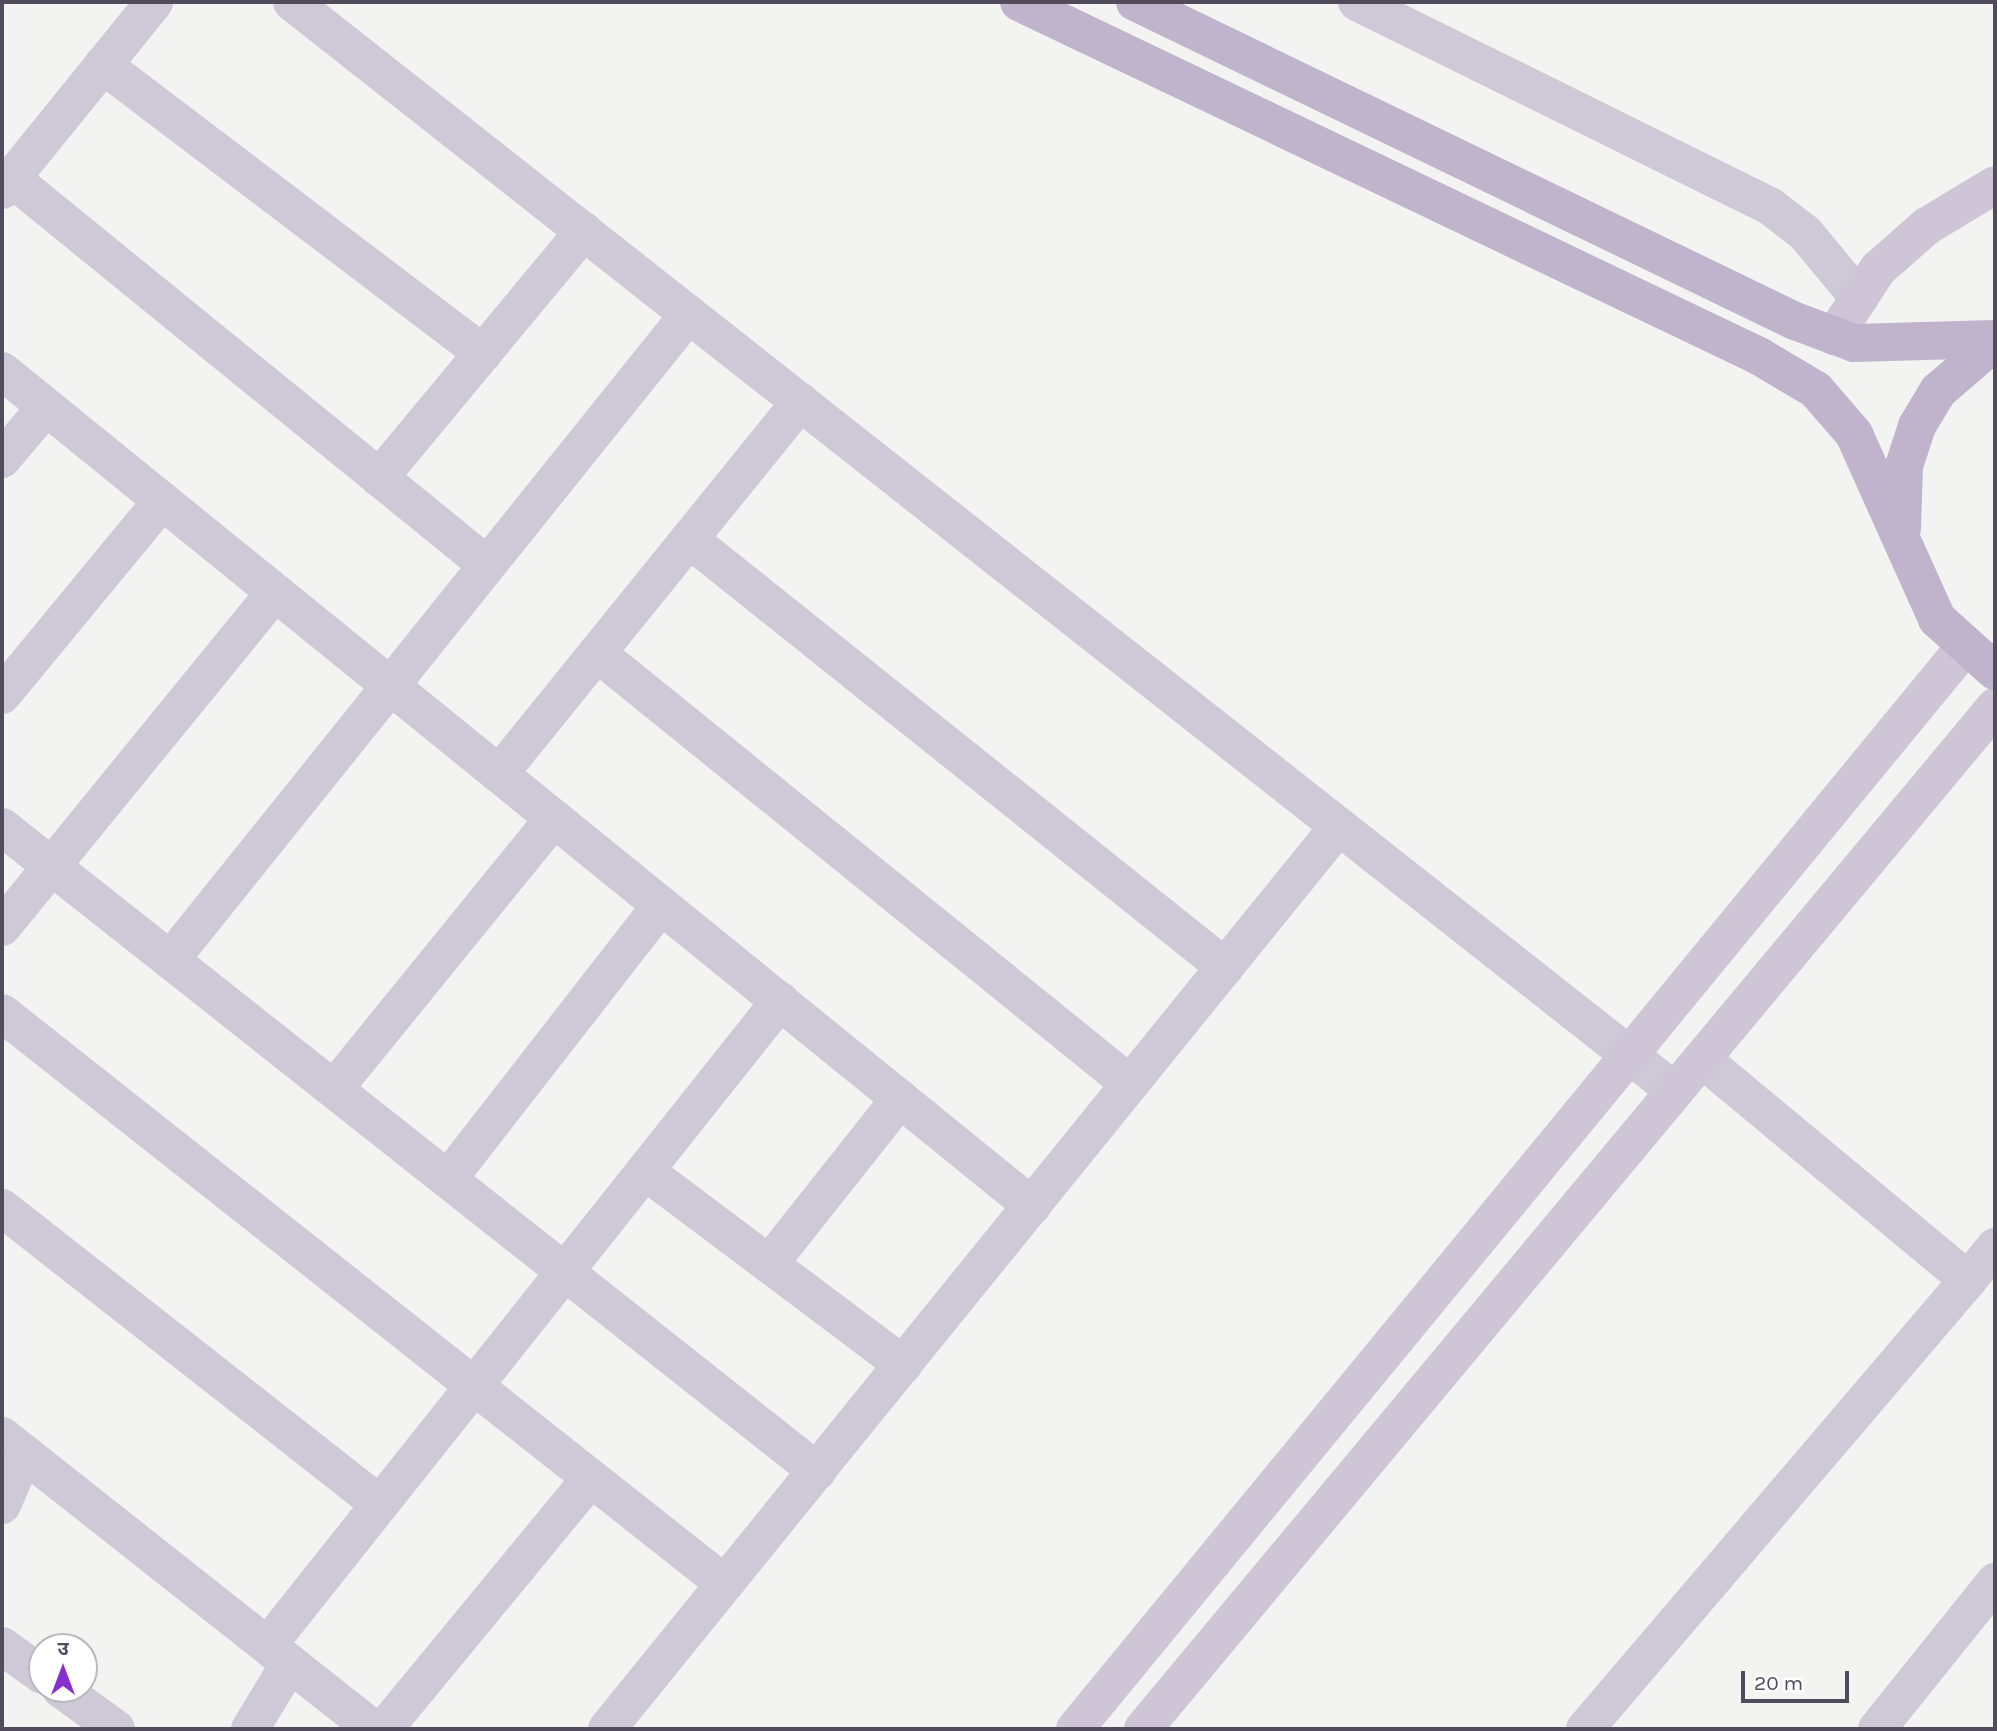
<!DOCTYPE html>
<meta charset="utf-8">
<style>
body{margin:0}
#map{position:relative;width:1997px;height:1731px;overflow:hidden;background:#f3f3f1;font-family:Karla,"Noto Sans Devanagari",sans-serif}
div>[style]{position:absolute}
.street>*{height:38px;margin:-19px;padding:0 19px;transform-origin:19px;border-radius:19px;background:#cec9d6}
.secondary>*{height:38px;margin:-19px;padding:0 19px;transform-origin:19px;border-radius:19px;background:#cec6d7}
.primary>*{height:38px;margin:-19px;padding:0 19px;transform-origin:19px;border-radius:19px;background:#bfb4cc}
span{translate:-50% -50%;white-space:nowrap;text-align:center;line-height:1.15;-webkit-text-stroke:5px #fff;paint-order:stroke}
.frame{position:absolute;inset:0;border:4px solid #524b5c;pointer-events:none}
.north{position:absolute;left:28px;top:1633px;width:70px;height:70px;box-sizing:border-box;background:#fff;border:2px solid #bab7be;border-radius:50%;rotate:0deg;font-size:19px;font-weight:700;line-height:28px;text-align:center;color:#524b5c}
.north::after{content:'';display:block;margin:auto;width:24px;height:32px;background:#8530cd;clip-path:polygon(50% 0,100% 100%,50% 72%,0 100%)}
.scale{position:absolute;left:1741px;top:1671px;width:108px;height:32px;box-sizing:border-box;border:4px solid #524b5c;border-top:0;padding-left:9px;font-size:21px;line-height:24px;white-space:nowrap;color:#524b5c;-webkit-text-stroke:5px #fff;paint-order:stroke}
</style>
<div id="map">
<div class="street">
<i style="left:292px;top:2px;width:1760px;rotate:38.22deg"></i>
<i style="left:1357px;top:2px;width:462px;rotate:26.3deg"></i>
<i style="left:1771px;top:207px;width:43px;rotate:37.4deg"></i>
<i style="left:1805px;top:233px;width:85px;rotate:50.3deg"></i>
<i style="left:103px;top:65px;width:477px;rotate:37.2deg"></i>
<i style="left:11px;top:178px;width:613px;rotate:39.11deg"></i>
<i style="left:2px;top:190px;width:242px;rotate:-51deg"></i>
<i style="left:2px;top:371px;width:1326px;rotate:39.03deg"></i>
<i style="left:2px;top:459px;width:68px;rotate:-49.8deg"></i>
<i style="left:379px;top:478px;width:321px;rotate:-50.3deg"></i>
<i style="left:689px;top:539px;width:686px;rotate:38.61deg"></i>
<i style="left:597px;top:653px;width:685px;rotate:38.96deg"></i>
<i style="left:2px;top:695px;width:251px;rotate:-50.5deg"></i>
<i style="left:499px;top:774px;width:479px;rotate:-51deg"></i>
<i style="left:2px;top:827px;width:1039px;rotate:38.32deg"></i>
<i style="left:2px;top:927px;width:432px;rotate:-50.8deg"></i>
<i style="left:171px;top:959px;width:827px;rotate:-51.23deg"></i>
<i style="left:2px;top:1013px;width:921px;rotate:38.3deg"></i>
<i style="left:334px;top:1089px;width:349px;rotate:-50.9deg"></i>
<i style="left:645px;top:1171px;width:323px;rotate:36.9deg"></i>
<i style="left:448px;top:1179px;width:347px;rotate:-52.1deg"></i>
<i style="left:2px;top:1208px;width:480px;rotate:38.1deg"></i>
<i style="left:769px;top:1264px;width:211px;rotate:-51.6deg"></i>
<i style="left:1968px;top:1280px;width:43px;rotate:-50.7deg"></i>
<i style="left:2px;top:1436px;width:473px;rotate:38.3deg"></i>
<i style="left:2px;top:1505px;width:56px;rotate:-66.7deg"></i>
<i style="left:268px;top:1645px;width:823px;rotate:-51.51deg"></i>
<i style="left:2px;top:1646px;width:49px;rotate:35.9deg"></i>
<i style="left:61px;top:1689px;width:68px;rotate:36deg"></i>
<i style="left:250px;top:1729px;width:77px;rotate:-58.8deg"></i>
<i style="left:384px;top:1729px;width:325px;rotate:-50.5deg"></i>
<i style="left:607px;top:1729px;width:1162px;rotate:-50.97deg"></i>
<i style="left:1585px;top:1729px;width:590px;rotate:-49.54deg"></i>
<i style="left:1968px;top:1280px;width:346px;rotate:-140.3deg"></i>
<i style="left:1877px;top:1729px;width:189px;rotate:-51.2deg"></i>
</div>
<div class="secondary">
<i style="left:1834px;top:336px;width:80px;rotate:-56.7deg"></i>
<i style="left:1878px;top:269px;width:65px;rotate:-41.3deg"></i>
<i style="left:1927px;top:226px;width:79px;rotate:-31.1deg"></i>
<i style="left:1075px;top:1729px;width:1400px;rotate:-50.57deg"></i>
<i style="left:1143px;top:1729px;width:1331px;rotate:-50.18deg"></i>
</div>
<div class="primary">
<i style="left:1019px;top:2px;width:820px;rotate:25.57deg"></i>
<i style="left:1759px;top:356px;width:66px;rotate:30.8deg"></i>
<i style="left:1816px;top:390px;width:58px;rotate:49.2deg"></i>
<i style="left:1854px;top:434px;width:203px;rotate:65.8deg"></i>
<i style="left:1937px;top:619px;width:78px;rotate:41.9deg"></i>
<i style="left:1135px;top:2px;width:733px;rotate:25.8deg"></i>
<i style="left:1795px;top:321px;width:63px;rotate:20.4deg"></i>
<i style="left:1854px;top:343px;width:141px;rotate:-1.6deg"></i>
<i style="left:1902px;top:528px;width:62px;rotate:-88.2deg"></i>
<i style="left:1904px;top:466px;width:42px;rotate:-72deg"></i>
<i style="left:1917px;top:426px;width:41px;rotate:-59deg"></i>
<i style="left:1938px;top:391px;width:75px;rotate:-40.7deg"></i>
</div>
<div class="frame"></div>
<div class="north">उ</div>
<div class="scale">20 m</div>
</div>
